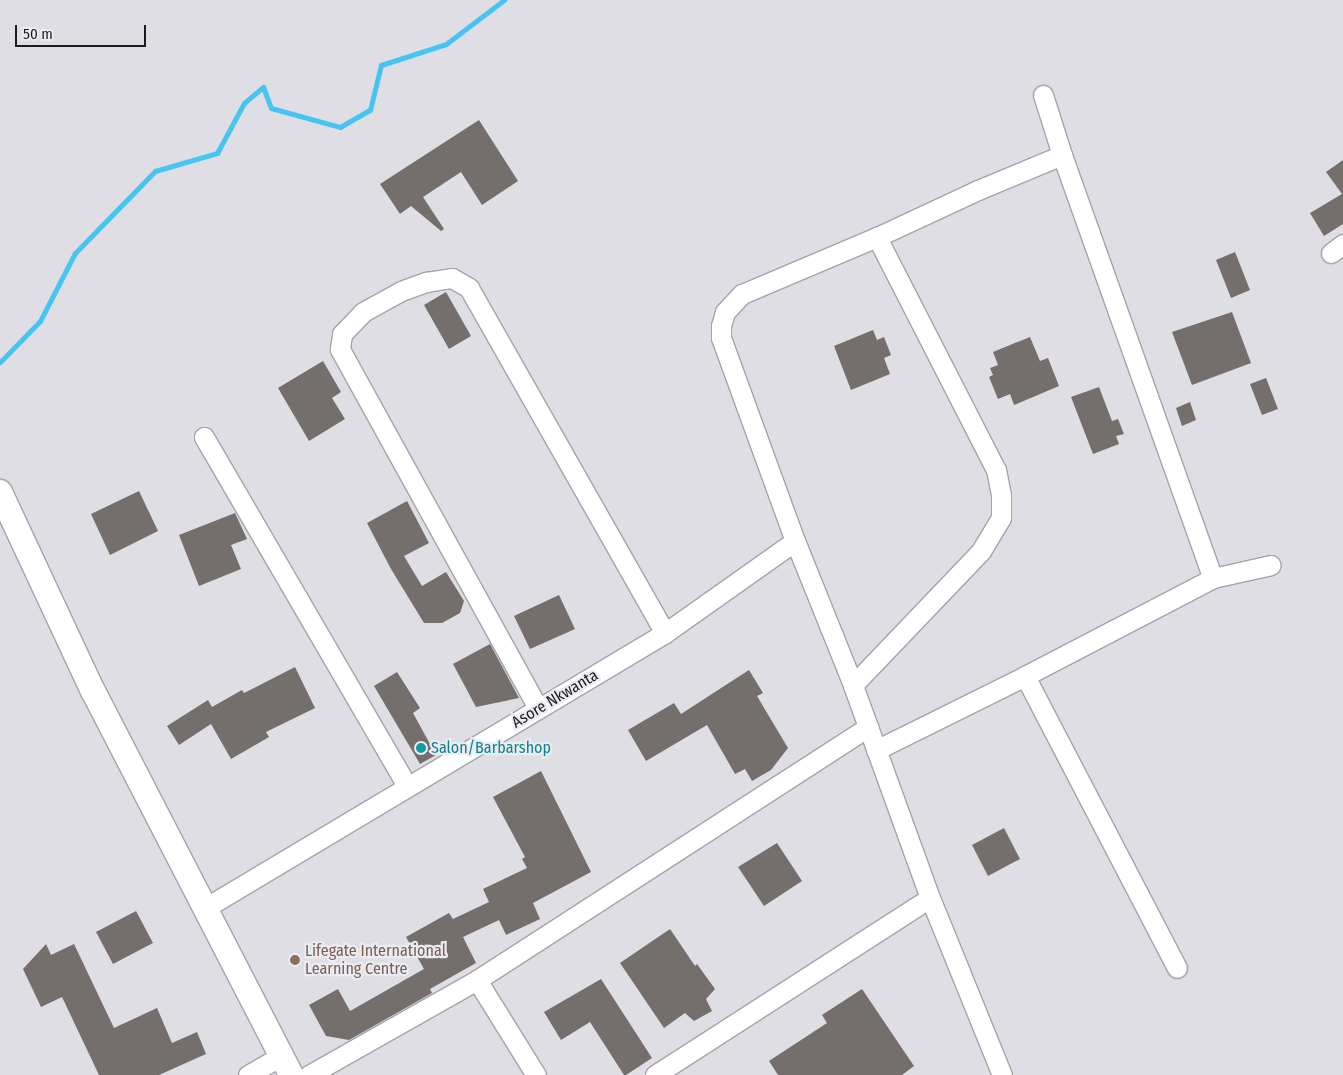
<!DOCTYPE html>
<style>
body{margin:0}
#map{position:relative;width:1343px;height:1075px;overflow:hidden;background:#dedee4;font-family:"Fira Sans Condensed",sans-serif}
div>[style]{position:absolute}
.stream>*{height:5px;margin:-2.5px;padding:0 2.5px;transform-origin:2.5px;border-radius:2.5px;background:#47c5f2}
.building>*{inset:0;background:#746e6c}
.roads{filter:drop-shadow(1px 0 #a3a3a9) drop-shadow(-1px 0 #a3a3a9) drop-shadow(0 1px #a3a3a9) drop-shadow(0 -1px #a3a3a9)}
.minor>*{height:19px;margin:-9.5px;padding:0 9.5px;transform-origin:9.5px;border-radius:9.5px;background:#fff}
.tertiary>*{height:24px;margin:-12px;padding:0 12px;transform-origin:12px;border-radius:12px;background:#fff}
.dots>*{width:14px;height:14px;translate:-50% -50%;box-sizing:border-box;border:2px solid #ebecf2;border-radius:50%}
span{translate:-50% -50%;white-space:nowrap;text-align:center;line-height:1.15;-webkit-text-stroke:4.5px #ebecf2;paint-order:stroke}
.street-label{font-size:16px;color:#1b1b1d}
.culture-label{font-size:16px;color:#0d838f}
.left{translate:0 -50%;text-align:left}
.education-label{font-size:16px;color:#785e54}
.scale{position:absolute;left:15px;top:25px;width:131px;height:22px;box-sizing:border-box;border:2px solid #1b1b1d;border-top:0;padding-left:6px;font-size:15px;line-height:18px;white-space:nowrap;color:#1b1b1d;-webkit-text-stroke:4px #ebecf2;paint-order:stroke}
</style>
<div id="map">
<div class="stream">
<i style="left:0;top:362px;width:57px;rotate:-45.7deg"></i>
<i style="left:40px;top:321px;width:76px;rotate:-62.8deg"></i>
<i style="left:75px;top:253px;width:115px;rotate:-45.7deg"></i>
<i style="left:155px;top:171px;width:65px;rotate:-16.2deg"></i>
<i style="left:217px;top:153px;width:57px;rotate:-61.6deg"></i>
<i style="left:244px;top:103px;width:25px;rotate:-40deg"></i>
<i style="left:263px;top:87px;width:22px;rotate:69deg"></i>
<i style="left:271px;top:108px;width:72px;rotate:15.4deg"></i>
<i style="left:340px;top:127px;width:34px;rotate:-30deg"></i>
<i style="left:370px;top:110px;width:46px;rotate:-76.3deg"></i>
<i style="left:381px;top:65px;width:68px;rotate:-17.9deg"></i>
<i style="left:446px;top:44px;width:73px;rotate:-37.2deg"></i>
</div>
<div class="building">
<i style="clip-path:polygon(479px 120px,518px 181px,482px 205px,461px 172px,423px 197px,444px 229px,441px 231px,411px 206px,400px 214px,380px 184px)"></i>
<i style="clip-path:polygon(1343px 160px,1343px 224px,1324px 236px,1310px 213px,1342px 194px,1326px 172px)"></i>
<i style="clip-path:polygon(1235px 252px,1250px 290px,1231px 298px,1216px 260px)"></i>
<i style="clip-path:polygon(446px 292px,471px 336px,449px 349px,424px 305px)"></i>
<i style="clip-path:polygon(1232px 312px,1251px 363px,1192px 385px,1172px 332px)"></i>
<i style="clip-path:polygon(873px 330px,877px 340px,884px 337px,891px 355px,884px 358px,890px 374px,851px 390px,834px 346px)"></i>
<i style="clip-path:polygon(1030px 337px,1040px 361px,1048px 358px,1059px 386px,1014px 405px,1010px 394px,998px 399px,989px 377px,993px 375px,990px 368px,998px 365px,993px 352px)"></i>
<i style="clip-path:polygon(323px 361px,341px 392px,332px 398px,345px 419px,309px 441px,278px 388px)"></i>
<i style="clip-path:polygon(1266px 378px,1278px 409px,1262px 415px,1250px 384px)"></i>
<i style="clip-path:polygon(1099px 387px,1112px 421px,1118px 419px,1124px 434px,1116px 436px,1119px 444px,1093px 454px,1071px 397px)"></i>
<i style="clip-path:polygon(1190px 402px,1196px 420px,1182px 426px,1176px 408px)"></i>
<i style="clip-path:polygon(139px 491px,158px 531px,110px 555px,91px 514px)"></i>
<i style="clip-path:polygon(407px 501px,429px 543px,404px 556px,422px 586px,446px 572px,464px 601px,460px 613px,442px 623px,424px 623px,391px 569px,367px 523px)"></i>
<i style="clip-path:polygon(235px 513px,247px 539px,231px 545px,241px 569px,199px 586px,179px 535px)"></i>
<i style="clip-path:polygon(559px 595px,575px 629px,530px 649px,514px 616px)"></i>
<i style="clip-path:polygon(490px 644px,519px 698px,476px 707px,453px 664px)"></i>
<i style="clip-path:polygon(295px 667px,315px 708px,266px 732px,269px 737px,231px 759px,211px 724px,179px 745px,167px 726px,208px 700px,212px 707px,242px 690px,244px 693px)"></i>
<i style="clip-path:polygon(749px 670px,763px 693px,757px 696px,788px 748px,771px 770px,752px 781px,745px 769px,735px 774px,707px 725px,646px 761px,628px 730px,674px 703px,681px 714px)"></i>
<i style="clip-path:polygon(397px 672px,420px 708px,413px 713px,436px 755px,420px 764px,374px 686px)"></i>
<i style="clip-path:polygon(541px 771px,591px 872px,533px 903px,540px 919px,506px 935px,499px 920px,463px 937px,476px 963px,430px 989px,432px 993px,349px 1040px,326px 1036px,309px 1005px,338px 989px,350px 1011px,424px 969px,406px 937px,449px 913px,453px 919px,489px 902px,483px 889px,527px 868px,522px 859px,525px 857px,493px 797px)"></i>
<i style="clip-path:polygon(1004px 828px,1020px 859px,988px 876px,972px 845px)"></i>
<i style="clip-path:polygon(777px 843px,802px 881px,764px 906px,738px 867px)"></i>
<i style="clip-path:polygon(136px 911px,153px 943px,113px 964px,96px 932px)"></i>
<i style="clip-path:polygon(670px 929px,695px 966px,697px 964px,715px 989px,706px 999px,712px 1011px,694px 1021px,685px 1013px,664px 1028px,620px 963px)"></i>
<i style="clip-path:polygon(46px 944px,51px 955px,74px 944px,114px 1028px,157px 1008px,172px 1043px,197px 1032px,206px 1054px,159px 1075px,99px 1075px,62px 997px,41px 1007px,23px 969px)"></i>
<i style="clip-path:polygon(601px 979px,652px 1058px,626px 1075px,624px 1075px,590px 1022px,561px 1040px,544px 1012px)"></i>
<i style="clip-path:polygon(862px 989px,914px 1066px,902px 1075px,778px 1075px,769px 1061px,827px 1023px,822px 1015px)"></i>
</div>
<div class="roads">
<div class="minor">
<i style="left:1043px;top:95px;width:63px;rotate:72.4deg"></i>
<i style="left:1062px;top:155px;width:449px;rotate:70.4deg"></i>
<i style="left:1331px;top:253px;width:15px;rotate:-37deg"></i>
<i style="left:204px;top:437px;width:404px;rotate:59.8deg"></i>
<i style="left:1025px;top:676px;width:329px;rotate:62.5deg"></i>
<i style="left:853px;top:685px;width:185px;rotate:-46.3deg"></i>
<i style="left:981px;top:551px;width:39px;rotate:-59deg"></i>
<i style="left:1001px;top:518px;width:23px;rotate:-90deg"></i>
<i style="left:1001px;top:495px;width:25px;rotate:-101deg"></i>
<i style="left:996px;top:470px;width:262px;rotate:-117.1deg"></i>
<i style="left:538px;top:708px;width:410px;rotate:-118.9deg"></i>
<i style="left:340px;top:349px;width:15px;rotate:-82deg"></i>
<i style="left:342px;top:334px;width:30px;rotate:-46deg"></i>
<i style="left:363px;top:312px;width:43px;rotate:-28.9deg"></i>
<i style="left:401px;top:291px;width:27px;rotate:-20deg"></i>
<i style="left:426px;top:282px;width:26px;rotate:-9deg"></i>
<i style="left:452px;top:278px;width:20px;rotate:30deg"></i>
<i style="left:469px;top:288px;width:397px;rotate:60.4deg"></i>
<i style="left:876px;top:750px;width:166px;rotate:-26.4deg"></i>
<i style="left:1025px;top:676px;width:212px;rotate:-27.5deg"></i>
<i style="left:1213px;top:578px;width:59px;rotate:-12.6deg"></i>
<i style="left:205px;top:908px;width:536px;rotate:-30.87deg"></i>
<i style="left:665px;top:633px;width:159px;rotate:-35.3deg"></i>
<i style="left:477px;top:980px;width:112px;rotate:58.2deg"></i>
<i style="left:248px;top:1075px;width:38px;rotate:-30deg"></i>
<i style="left:309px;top:1075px;width:193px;rotate:-29.5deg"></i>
<i style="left:477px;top:980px;width:466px;rotate:-32.9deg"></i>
<i style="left:655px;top:1075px;width:327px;rotate:-32.8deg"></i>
<i style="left:1002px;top:1075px;width:191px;rotate:-112.1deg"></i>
<i style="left:930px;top:898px;width:226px;rotate:-109.9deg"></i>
<i style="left:853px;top:685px;width:155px;rotate:-111.9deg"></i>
<i style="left:795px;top:541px;width:216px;rotate:-110deg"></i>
<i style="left:721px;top:338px;width:12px;rotate:-90deg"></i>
<i style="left:721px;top:326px;width:15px;rotate:-74deg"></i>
<i style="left:725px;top:312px;width:25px;rotate:-47deg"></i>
<i style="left:742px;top:294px;width:147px;rotate:-22.9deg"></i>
<i style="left:877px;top:237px;width:111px;rotate:-25deg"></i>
<i style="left:978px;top:190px;width:91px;rotate:-22.6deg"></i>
</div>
<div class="tertiary">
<i style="left:0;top:492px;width:220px;rotate:65deg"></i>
<i style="left:93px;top:691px;width:432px;rotate:62.7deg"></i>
</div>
</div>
<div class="dots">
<i style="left:421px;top:748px;background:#0f9aa8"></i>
<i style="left:295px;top:960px;background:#8d6e63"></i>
</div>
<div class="street-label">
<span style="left:555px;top:699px;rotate:-31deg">Asore Nkwanta</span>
</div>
<div class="culture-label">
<span class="left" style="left:431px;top:748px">Salon/Barbarshop</span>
</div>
<div class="education-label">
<span class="left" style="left:305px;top:960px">Lifegate International<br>Learning Centre</span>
</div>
<div class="scale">50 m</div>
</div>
